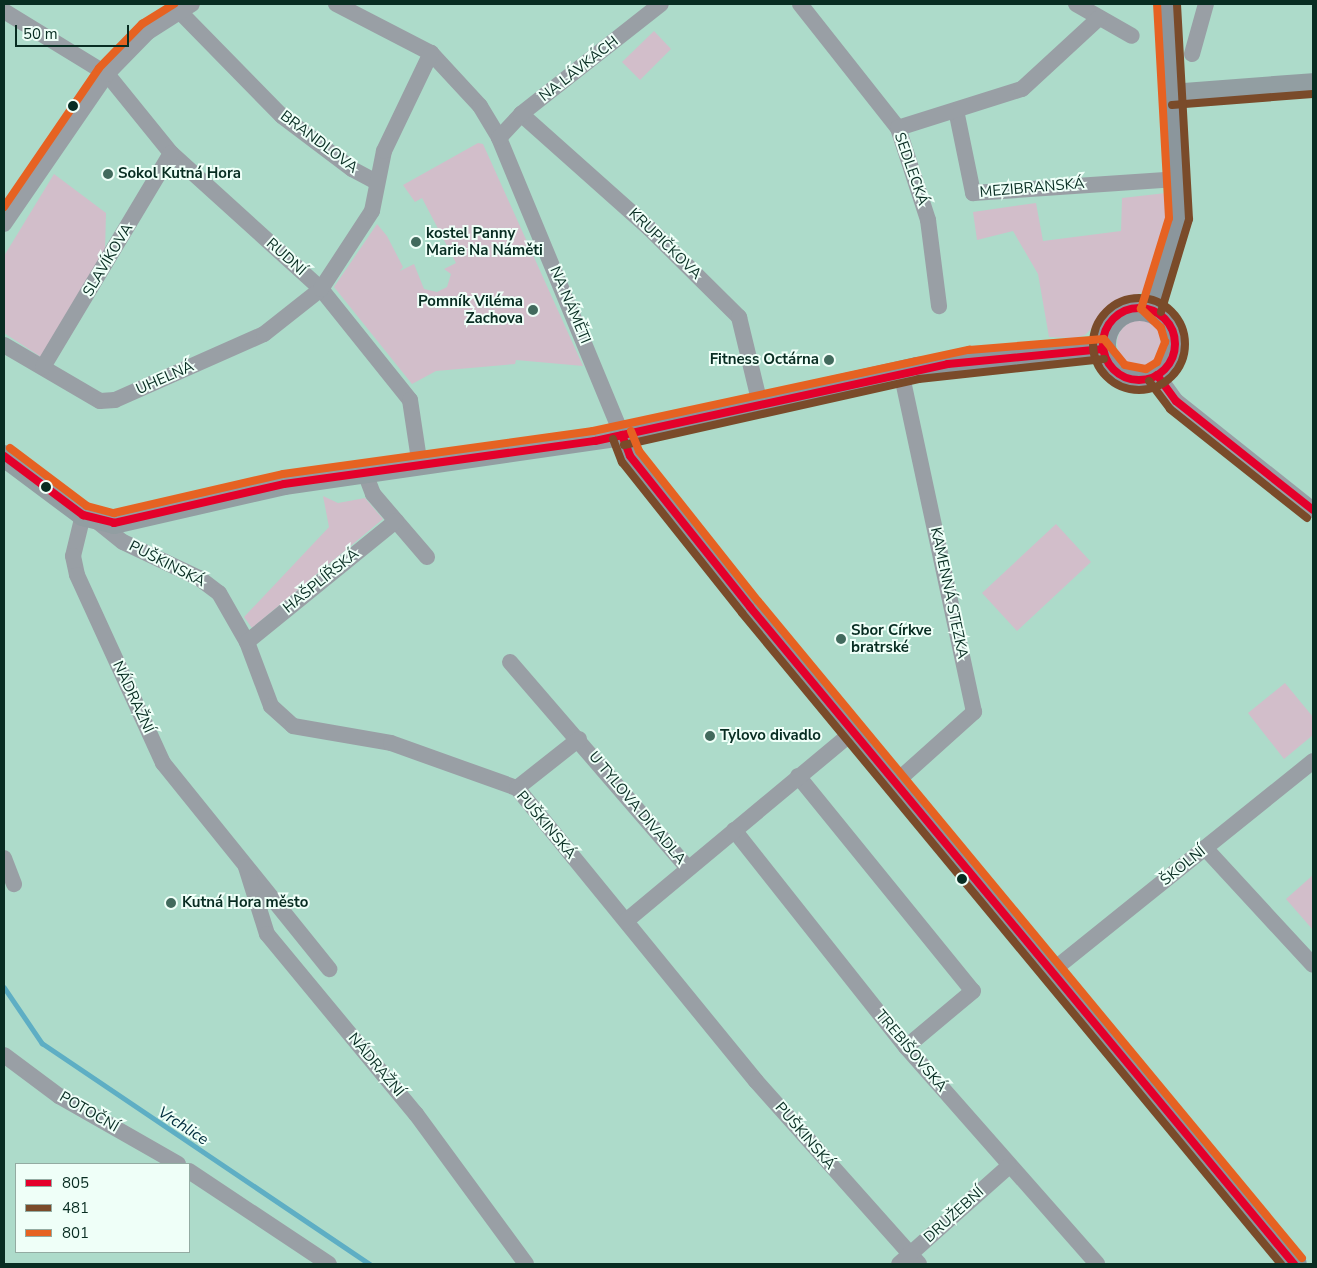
<!DOCTYPE html>
<meta charset="utf-8">
<style>
body{margin:0}
#map{position:relative;width:1317px;height:1268px;overflow:hidden;background:#addbca;font-family:"Nunito Sans",sans-serif}
div>[style]{position:absolute}
.green>*{inset:0;background:#d2beca}
.round{border-radius:50%}
.stream>*{height:4.5px;margin:-2.25px;padding:0 2.25px;transform-origin:2.25px;border-radius:2.25px;background:#5eaec4}
.street>*{height:16px;margin:-8px;padding:0 8px;transform-origin:8px;border-radius:8px;background:#999fa5}
.secondary>*{height:22px;margin:-11px;padding:0 11px;transform-origin:11px;border-radius:11px;background:#929ea2}
.primary>*{height:25px;margin:-12.5px;padding:0 12.5px;transform-origin:12.5px;border-radius:12.5px;background:#8b969c}
.primary>.ring{margin:-12.5px;padding:0;box-sizing:content-box;background:none;border:25px solid #8b969c;border-radius:50%}
.bus-1>*{height:8px;margin:-4px;padding:0 4px;transform-origin:4px;border-radius:4px;background:#e4002b}
.bus-1>.ring{margin:-4px;padding:0;box-sizing:content-box;background:none;border:8px solid #e4002b;border-radius:50%}
.bus-2>*{height:8px;margin:-4px;padding:0 4px;transform-origin:4px;border-radius:4px;background:#7a4b2a}
.bus-2>.ring{margin:-4px;padding:0;box-sizing:content-box;background:none;border:8px solid #7a4b2a;border-radius:50%}
.bus-3>*{height:8px;margin:-4px;padding:0 4px;transform-origin:4px;border-radius:4px;background:#e66222}
.dots>*{width:14px;height:14px;translate:-50% -50%;box-sizing:border-box;border:2px solid #effff8;border-radius:50%}
span{translate:-50% -50%;white-space:nowrap;text-align:center;line-height:1.15;-webkit-text-stroke:4px #effff8;paint-order:stroke}
.street-label{font-size:15px;color:#082d22}
.poi-label{font-size:15px;color:#082d22;font-weight:700}
.left{translate:0 -50%;text-align:left}
.right{translate:-100% -50%;text-align:right}
.water-label{font-size:16px;color:#022e3e;font-style:italic}
.frame{position:absolute;inset:0;border:5px solid #082d22;pointer-events:none}
.legend{position:absolute;left:15px;top:1163px;width:175px;height:90px;box-sizing:border-box;background:#effff8;border:1px solid #93aba2;margin:0;padding:6px 9px;list-style:none;font-size:15px;color:#082d22}
.legend li{display:flex;align-items:center;gap:10px;height:25px}
.legend b{width:25px;border:1px solid #93aba2}
.scale{position:absolute;left:15px;top:25px;width:114px;height:22px;box-sizing:border-box;border:2px solid #082d22;border-top:0;padding-left:6px;font-size:15px;line-height:18px;white-space:nowrap;color:#082d22;-webkit-text-stroke:4px #effff8;paint-order:stroke}
</style>
<div id="map">
<div class="green">
<i style="clip-path:polygon(654px 31px,671px 49px,640px 80px,622px 62px)"></i>
<i style="clip-path:polygon(478px 143px,483px 144px,583px 366px,516px 360px,515px 364px,436px 371px,412px 384px,334px 287px,377px 224px,387px 236px,403px 267px,400px 271px,414px 264px,424px 289px,437px 292px,447px 287px,451px 274px,444px 269px,456px 263px,422px 198px,415px 202px,403px 185px)"></i>
<i style="clip-path:polygon(54px 174px,106px 213px,105px 252px,41px 357px,4px 333px,4px 256px)"></i>
<i style="clip-path:polygon(1166px 193px,1172px 212px,1145px 291px,1119px 302px,1085px 335px,1074px 338px,1049px 337px,1038px 274px,1013px 231px,977px 240px,973px 212px,1036px 203px,1043px 241px,1121px 231px,1122px 198px)"></i>
<i class="round" style="left:1117px;top:320px;width:46px;height:46px"></i>
<i style="clip-path:polygon(323px 496px,338px 503px,365px 498px,383px 519px,252px 628px,244px 617px,329px 527px)"></i>
<i style="clip-path:polygon(1056px 524px,1091px 562px,1017px 631px,982px 593px)"></i>
<i style="clip-path:polygon(1285px 683px,1313px 717px,1313px 735px,1284px 759px,1248px 713px)"></i>
<i style="clip-path:polygon(1313px 875px,1313px 930px,1286px 899px)"></i>
</div>
<div class="stream">
<i style="left:4px;top:987px;width:68px;rotate:55.8deg"></i>
<i style="left:42px;top:1043px;width:396px;rotate:34deg"></i>
</div>
<div class="street">
<i style="left:336px;top:4px;width:107px;rotate:27.3deg"></i>
<i style="left:431px;top:53px;width:72px;rotate:47.2deg"></i>
<i style="left:480px;top:106px;width:37px;rotate:59deg"></i>
<i style="left:499px;top:138px;width:321px;rotate:67.5deg"></i>
<i style="left:800px;top:4px;width:158px;rotate:51.7deg"></i>
<i style="left:898px;top:128px;width:97px;rotate:71.9deg"></i>
<i style="left:928px;top:220px;width:87px;rotate:82.7deg"></i>
<i style="left:1076px;top:4px;width:64px;rotate:29.7deg"></i>
<i style="left:4px;top:11px;width:121px;rotate:31.5deg"></i>
<i style="left:107px;top:74px;width:102px;rotate:51deg"></i>
<i style="left:171px;top:153px;width:202px;rotate:42.2deg"></i>
<i style="left:321px;top:289px;width:142px;rotate:51.3deg"></i>
<i style="left:410px;top:400px;width:67px;rotate:81.4deg"></i>
<i style="left:179px;top:11px;width:147px;rotate:45.6deg"></i>
<i style="left:282px;top:116px;width:88px;rotate:37.1deg"></i>
<i style="left:352px;top:169px;width:26px;rotate:28deg"></i>
<i style="left:1192px;top:54px;width:52px;rotate:-74.4deg"></i>
<i style="left:956px;top:110px;width:85px;rotate:78.4deg"></i>
<i style="left:973px;top:193px;width:204px;rotate:-3.9deg"></i>
<i style="left:521px;top:114px;width:171px;rotate:41.7deg"></i>
<i style="left:649px;top:228px;width:127px;rotate:44.7deg"></i>
<i style="left:739px;top:317px;width:89px;rotate:76.4deg"></i>
<i style="left:898px;top:128px;width:130px;rotate:-17.5deg"></i>
<i style="left:1022px;top:89px;width:105px;rotate:-42.7deg"></i>
<i style="left:499px;top:138px;width:33px;rotate:-47deg"></i>
<i style="left:521px;top:114px;width:178px;rotate:-38.2deg"></i>
<i style="left:4px;top:224px;width:182px;rotate:-55.5deg"></i>
<i style="left:107px;top:74px;width:59px;rotate:-45.7deg"></i>
<i style="left:148px;top:32px;width:52px;rotate:-32.5deg"></i>
<i style="left:4px;top:345px;width:111px;rotate:30.3deg"></i>
<i style="left:100px;top:401px;width:15px;rotate:-4deg"></i>
<i style="left:115px;top:400px;width:163px;rotate:-23.9deg"></i>
<i style="left:264px;top:334px;width:73px;rotate:-38.3deg"></i>
<i style="left:321px;top:289px;width:93px;rotate:-56.8deg"></i>
<i style="left:372px;top:211px;width:61px;rotate:-78.7deg"></i>
<i style="left:384px;top:151px;width:109px;rotate:-64.4deg"></i>
<i style="left:43px;top:367px;width:249px;rotate:-59.1deg"></i>
<i style="left:1157px;top:375px;width:32px;rotate:54deg"></i>
<i style="left:1176px;top:401px;width:175px;rotate:38.5deg"></i>
<i style="left:365px;top:473px;width:22px;rotate:69deg"></i>
<i style="left:373px;top:494px;width:83px;rotate:49.4deg"></i>
<i style="left:83px;top:515px;width:42px;rotate:103.7deg"></i>
<i style="left:73px;top:556px;width:19px;rotate:78deg"></i>
<i style="left:77px;top:575px;width:207px;rotate:65.4deg"></i>
<i style="left:163px;top:763px;width:265px;rotate:51.1deg"></i>
<i style="left:98px;top:522px;width:32px;rotate:39deg"></i>
<i style="left:123px;top:542px;width:84px;rotate:25.3deg"></i>
<i style="left:199px;top:578px;width:25px;rotate:37deg"></i>
<i style="left:219px;top:593px;width:56px;rotate:60.3deg"></i>
<i style="left:247px;top:642px;width:68px;rotate:69.4deg"></i>
<i style="left:271px;top:706px;width:30px;rotate:42deg"></i>
<i style="left:293px;top:726px;width:99px;rotate:9.8deg"></i>
<i style="left:391px;top:743px;width:134px;rotate:19.7deg"></i>
<i style="left:517px;top:788px;width:378px;rotate:50.8deg"></i>
<i style="left:756px;top:1081px;width:245px;rotate:48.3deg"></i>
<i style="left:247px;top:642px;width:192px;rotate:-39.1deg"></i>
<i style="left:510px;top:662px;width:272px;rotate:49.2deg"></i>
<i style="left:798px;top:776px;width:277px;rotate:50.9deg"></i>
<i style="left:973px;top:991px;width:87px;rotate:140.1deg"></i>
<i style="left:896px;top:782px;width:105px;rotate:-41.9deg"></i>
<i style="left:974px;top:712px;width:348px;rotate:-102.1deg"></i>
<i style="left:517px;top:788px;width:79px;rotate:-38.3deg"></i>
<i style="left:734px;top:830px;width:277px;rotate:51.6deg"></i>
<i style="left:906px;top:1047px;width:289px;rotate:48.6deg"></i>
<i style="left:1205px;top:848px;width:159px;rotate:47.3deg"></i>
<i style="left:4px;top:858px;width:28px;rotate:69deg"></i>
<i style="left:246px;top:867px;width:70px;rotate:72.6deg"></i>
<i style="left:267px;top:934px;width:234px;rotate:50.4deg"></i>
<i style="left:416px;top:1114px;width:186px;rotate:53.7deg"></i>
<i style="left:626px;top:921px;width:297px;rotate:-39.8deg"></i>
<i style="left:1052px;top:971px;width:335px;rotate:-38.8deg"></i>
<i style="left:4px;top:1055px;width:69px;rotate:36.7deg"></i>
<i style="left:59px;top:1096px;width:137px;rotate:29.7deg"></i>
<i style="left:189px;top:1171px;width:168px;rotate:33.6deg"></i>
<i style="left:899px;top:1264px;width:147px;rotate:-41.7deg"></i>
</div>
<div class="secondary">
<i style="left:1171px;top:95px;width:142px;rotate:-4.4deg"></i>
<i style="left:4px;top:456px;width:99px;rotate:36.8deg"></i>
<i style="left:83px;top:515px;width:32px;rotate:14deg"></i>
<i style="left:114px;top:523px;width:174px;rotate:-12.9deg"></i>
<i style="left:284px;top:484px;width:342px;rotate:-8.2deg"></i>
</div>
<div class="primary">
<i class="ring" style="left:1103px;top:308px;width:47px;height:47px"></i>
<i style="left:1151px;top:309px;width:94px;rotate:-72.7deg"></i>
<i style="left:1179px;top:219px;width:215px;rotate:-93.2deg"></i>
<i style="left:1103px;top:349px;width:187px;rotate:173.9deg"></i>
<i style="left:917px;top:369px;width:302px;rotate:167.4deg"></i>
<i style="left:622px;top:435px;width:22px;rotate:69deg"></i>
<i style="left:630px;top:456px;width:193px;rotate:51.5deg"></i>
<i style="left:750px;top:607px;width:853px;rotate:50.38deg"></i>
</div>
<div class="bus-1">
<i class="ring" style="left:1103px;top:308px;width:64px;height:64px"></i>
<i style="left:1157px;top:375px;width:32px;rotate:54deg"></i>
<i style="left:1176px;top:401px;width:175px;rotate:38.5deg"></i>
<i style="left:622px;top:435px;width:22px;rotate:69deg"></i>
<i style="left:630px;top:456px;width:193px;rotate:51.5deg"></i>
<i style="left:750px;top:607px;width:853px;rotate:50.38deg"></i>
<i style="left:4px;top:456px;width:99px;rotate:36.8deg"></i>
<i style="left:83px;top:515px;width:32px;rotate:14deg"></i>
<i style="left:114px;top:523px;width:174px;rotate:-12.9deg"></i>
<i style="left:284px;top:484px;width:314px;rotate:-7.9deg"></i>
<i style="left:595px;top:441px;width:361px;rotate:-12.3deg"></i>
<i style="left:948px;top:364px;width:156px;rotate:-5.5deg"></i>
</div>
<div class="bus-2">
<i style="left:1172px;top:105px;width:141px;rotate:-4.5deg"></i>
<i class="ring" style="left:1093px;top:298px;width:84px;height:84px"></i>
<i style="left:1161px;top:312px;width:97px;rotate:-73.2deg"></i>
<i style="left:1189px;top:219px;width:215px;rotate:-93.2deg"></i>
<i style="left:1149px;top:381px;width:35px;rotate:53deg"></i>
<i style="left:1170px;top:409px;width:175px;rotate:38.5deg"></i>
<i style="left:613px;top:439px;width:25px;rotate:69deg"></i>
<i style="left:622px;top:462px;width:193px;rotate:51.5deg"></i>
<i style="left:742px;top:613px;width:845px;rotate:50.38deg"></i>
<i style="left:624px;top:445px;width:302px;rotate:-12.6deg"></i>
<i style="left:919px;top:379px;width:186px;rotate:-6.2deg"></i>
</div>
<div class="bus-3">
<i style="left:4px;top:207px;width:168px;rotate:-55.6deg"></i>
<i style="left:99px;top:68px;width:62px;rotate:-45.7deg"></i>
<i style="left:142px;top:24px;width:38px;rotate:-32deg"></i>
<i style="left:631px;top:431px;width:22px;rotate:68deg"></i>
<i style="left:639px;top:451px;width:191px;rotate:51.6deg"></i>
<i style="left:758px;top:601px;width:853px;rotate:50.38deg"></i>
<i style="left:10px;top:448px;width:96px;rotate:37deg"></i>
<i style="left:87px;top:506px;width:28px;rotate:15deg"></i>
<i style="left:114px;top:513px;width:173px;rotate:-13deg"></i>
<i style="left:283px;top:474px;width:313px;rotate:-7.9deg"></i>
<i style="left:593px;top:431px;width:385px;rotate:-12.2deg"></i>
<i style="left:969px;top:350px;width:135px;rotate:-4.7deg"></i>
<i style="left:1104px;top:339px;width:33px;rotate:51deg"></i>
<i style="left:1125px;top:365px;width:21px;rotate:11deg"></i>
<i style="left:1146px;top:369px;width:13px;rotate:-32deg"></i>
<i style="left:1157px;top:362px;width:22px;rotate:-68deg"></i>
<i style="left:1165px;top:342px;width:15px;rotate:-106deg"></i>
<i style="left:1161px;top:328px;width:28px;rotate:-136deg"></i>
<i style="left:1141px;top:309px;width:95px;rotate:-72.9deg"></i>
<i style="left:1169px;top:218px;width:213px;rotate:-93.2deg"></i>
</div>
<div class="dots">
<i style="left:73px;top:106px;background:#082d22"></i>
<i style="left:108px;top:174px;background:#426a5d"></i>
<i style="left:416px;top:242px;background:#426a5d"></i>
<i style="left:533px;top:310px;background:#426a5d"></i>
<i style="left:829px;top:360px;background:#426a5d"></i>
<i style="left:46px;top:487px;background:#082d22"></i>
<i style="left:841px;top:639px;background:#426a5d"></i>
<i style="left:710px;top:736px;background:#426a5d"></i>
<i style="left:962px;top:879px;background:#082d22"></i>
<i style="left:171px;top:903px;background:#426a5d"></i>
</div>
<div class="street-label">
<span style="left:579px;top:69px;rotate:-38deg">NA LÁVKÁCH</span>
<span style="left:319px;top:142px;rotate:37deg">BRANDLOVA</span>
<span style="left:911px;top:169px;rotate:71deg">SEDLECKÁ</span>
<span style="left:1032px;top:188px;rotate:-5deg">MEZIBRANSKÁ</span>
<span style="left:665px;top:244px;rotate:44deg">KRUPIČKOVA</span>
<span style="left:286px;top:257px;rotate:42deg">RUDNÍ</span>
<span style="left:108px;top:260px;rotate:-59deg">SLAVÍKOVA</span>
<span style="left:570px;top:305px;rotate:67deg">NA NÁMĚTI</span>
<span style="left:165px;top:378px;rotate:-24deg">UHELNÁ</span>
<span style="left:167px;top:564px;rotate:27deg">PUŠKINSKÁ</span>
<span style="left:321px;top:581px;rotate:-39deg">HAŠPLÍŘSKÁ</span>
<span style="left:949px;top:593px;rotate:78deg">KAMENNÁ STEZKA</span>
<span style="left:133px;top:697px;rotate:65deg">NÁDRAŽNÍ</span>
<span style="left:637px;top:808px;rotate:50deg">U TYLOVA DIVADLA</span>
<span style="left:546px;top:825px;rotate:50deg">PUŠKINSKÁ</span>
<span style="left:1183px;top:866px;rotate:-39deg">ŠKOLNÍ</span>
<span style="left:911px;top:1051px;rotate:50deg">TREBIŠOVSKÁ</span>
<span style="left:376px;top:1065px;rotate:50deg">NÁDRAŽNÍ</span>
<span style="left:89px;top:1112px;rotate:30deg">POTOČNÍ</span>
<span style="left:805px;top:1136px;rotate:49deg">PUŠKINSKÁ</span>
<span style="left:954px;top:1215px;rotate:-42deg">DRUŽEBNÍ</span>
</div>
<div class="poi-label">
<span class="left" style="left:118px;top:174px">Sokol Kutná Hora</span>
<span class="left" style="left:426px;top:242px">kostel Panny<br>Marie Na Náměti</span>
<span class="right" style="left:523px;top:310px">Pomník Viléma<br>Zachova</span>
<span class="right" style="left:819px;top:360px">Fitness Octárna</span>
<span class="left" style="left:851px;top:639px">Sbor Církve<br>bratrské</span>
<span class="left" style="left:720px;top:736px">Tylovo divadlo</span>
<span class="left" style="left:182px;top:903px">Kutná Hora město</span>
</div>
<div class="water-label">
<span style="left:183px;top:1126px;rotate:33deg">Vrchlice</span>
</div>
<div class="frame"></div>
<ul class="legend">
<li><b style="height:6px;background:#e4002b"></b>805</li>
<li><b style="height:6px;background:#7a4b2a"></b>481</li>
<li><b style="height:6px;background:#e66222"></b>801</li>
</ul>
<div class="scale">50 m</div>
</div>
